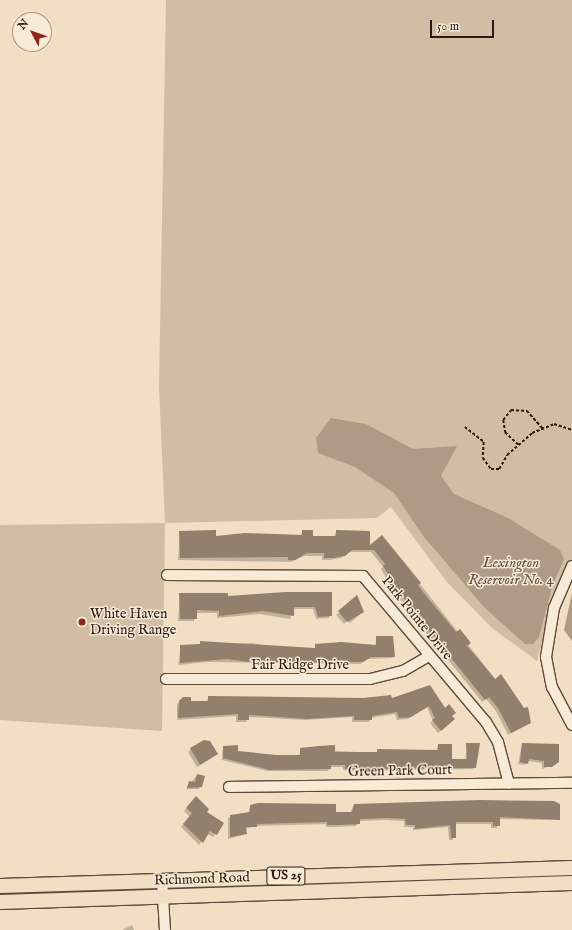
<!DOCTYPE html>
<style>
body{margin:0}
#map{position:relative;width:572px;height:930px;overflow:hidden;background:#f2dec2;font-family:"IM FELL English",serif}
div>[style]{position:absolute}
.green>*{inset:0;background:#d1bda4}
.water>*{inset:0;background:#af9b85}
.shadow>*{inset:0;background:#0003}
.building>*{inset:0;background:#937f6d}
.path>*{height:1.5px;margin-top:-0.75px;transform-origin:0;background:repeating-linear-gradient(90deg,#2d1910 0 3px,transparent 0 5px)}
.roads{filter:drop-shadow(1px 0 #5e4a3c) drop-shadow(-1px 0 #5e4a3c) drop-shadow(0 1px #5e4a3c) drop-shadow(0 -1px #5e4a3c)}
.minor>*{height:10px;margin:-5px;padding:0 5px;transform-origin:5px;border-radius:5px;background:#f7ead7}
.highway>*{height:14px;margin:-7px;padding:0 7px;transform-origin:7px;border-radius:7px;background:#f2dec2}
.dots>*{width:11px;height:11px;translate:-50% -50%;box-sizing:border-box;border:2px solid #f7ead7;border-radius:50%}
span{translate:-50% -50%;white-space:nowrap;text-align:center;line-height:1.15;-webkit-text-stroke:3px #f7ead7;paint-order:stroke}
.shield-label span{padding:1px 3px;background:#f7ead7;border:1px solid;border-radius:3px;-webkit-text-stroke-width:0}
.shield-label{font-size:13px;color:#2d1910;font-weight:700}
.poi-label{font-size:14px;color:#2d1910}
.left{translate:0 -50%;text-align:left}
.street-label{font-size:14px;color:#2d1910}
.water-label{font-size:15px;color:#614d3f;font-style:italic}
.north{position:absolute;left:12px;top:12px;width:40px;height:40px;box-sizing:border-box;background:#f7ead7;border:1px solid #a69687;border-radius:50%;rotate:311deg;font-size:11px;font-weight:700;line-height:16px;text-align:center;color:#2d1910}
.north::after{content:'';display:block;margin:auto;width:14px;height:18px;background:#8f2418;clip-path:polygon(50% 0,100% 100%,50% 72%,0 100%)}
.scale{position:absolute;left:430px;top:20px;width:64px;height:18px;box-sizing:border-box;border:2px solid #2d1910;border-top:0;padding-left:5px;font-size:12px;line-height:14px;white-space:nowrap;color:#2d1910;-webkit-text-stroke:3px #f7ead7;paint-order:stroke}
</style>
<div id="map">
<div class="green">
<i style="clip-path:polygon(166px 0,572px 0,572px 578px,547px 624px,537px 661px,492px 628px,447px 582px,391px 507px,377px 518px,165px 523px,162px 731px,0 720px,0 525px,165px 523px,159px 387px)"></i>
</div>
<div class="water">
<i style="clip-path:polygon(331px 418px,366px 424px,413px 449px,457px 446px,441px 476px,454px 494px,508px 518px,560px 550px,564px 559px,552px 587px,539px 637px,533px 644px,525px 644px,484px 607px,424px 537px,394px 493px,355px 467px,318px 453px,316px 438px)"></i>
<i style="clip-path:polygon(572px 593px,572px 641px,564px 630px)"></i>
</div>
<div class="shadow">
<i style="clip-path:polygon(303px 531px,312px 537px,334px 537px,336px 531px,369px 547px,382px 536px,530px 723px,508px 735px,496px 711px,486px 699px,482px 702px,420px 625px,423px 622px,389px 588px,391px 586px,381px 569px,383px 567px,371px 552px,348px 552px,341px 558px,329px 560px,322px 560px,322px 556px,304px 556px,291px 562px,178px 560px,180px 532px,215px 538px,300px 536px)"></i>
<i style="clip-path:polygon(331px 593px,329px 618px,316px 619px,313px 609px,293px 609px,290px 619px,260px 614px,217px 618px,217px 613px,196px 613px,194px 621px,178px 621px,180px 594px,227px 597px)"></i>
<i style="clip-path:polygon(357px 597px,363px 612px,350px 623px,347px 621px,344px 624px,336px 615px)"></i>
<i style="clip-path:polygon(377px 637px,394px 656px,392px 658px,368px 659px,360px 664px,208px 662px,178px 665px,181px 646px,253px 643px,272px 648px,314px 649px,316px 645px,375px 646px)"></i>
<i style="clip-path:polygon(430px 686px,451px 716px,452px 721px,438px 733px,430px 723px,433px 721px,427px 707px,408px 719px,397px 720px,395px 714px,371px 718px,369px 722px,352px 722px,352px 717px,305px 720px,248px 717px,246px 722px,236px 722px,236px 716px,177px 720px,177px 704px,183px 698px,190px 702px,206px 702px,209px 697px,391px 699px)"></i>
<i style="clip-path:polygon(467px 744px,473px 769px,355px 771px,343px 770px,343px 767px,330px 767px,328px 771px,267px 771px,222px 760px,223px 747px,237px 752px,277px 756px,299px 756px,301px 749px,376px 753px,378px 750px,436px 751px,438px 745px,451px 760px,465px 760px)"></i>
<i style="clip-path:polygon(522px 744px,556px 764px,542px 769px,542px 763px,528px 761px,525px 765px,518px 764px)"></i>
<i style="clip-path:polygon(191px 749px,213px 757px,197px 767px,188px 752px)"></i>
<i style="clip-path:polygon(197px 775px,204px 776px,199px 789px,186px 789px)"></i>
<i style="clip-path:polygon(196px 798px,216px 834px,213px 837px,207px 834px,199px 845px,181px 827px,190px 817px,184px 811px)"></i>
<i style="clip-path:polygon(354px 805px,559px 820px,499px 819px,497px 828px,491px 828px,491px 824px,455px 824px,453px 840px,449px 840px,448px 827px,413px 830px,413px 827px,404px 827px,404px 821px,386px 820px,359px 821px,356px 826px,336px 827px,326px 827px,326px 824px,256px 826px,245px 829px,243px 835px,228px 839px,228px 818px,248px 813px,250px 806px,350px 813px)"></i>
<i style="clip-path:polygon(132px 925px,134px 930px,122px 930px)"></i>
</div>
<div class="building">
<i style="clip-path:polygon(216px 530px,216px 536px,245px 533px,302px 535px,302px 530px,313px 530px,313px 536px,336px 536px,336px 530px,370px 531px,370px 545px,382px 535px,421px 583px,418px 585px,423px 592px,456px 632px,460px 629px,471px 643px,467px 646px,476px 656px,495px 679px,501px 674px,524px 708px,528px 707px,531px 723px,511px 733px,498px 708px,489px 697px,485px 700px,422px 622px,425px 620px,391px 585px,394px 583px,383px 566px,385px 564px,374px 550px,352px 550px,345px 556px,333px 558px,324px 558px,324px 553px,307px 553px,295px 560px,288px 560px,288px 557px,180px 558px,179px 531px)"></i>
<i style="clip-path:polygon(285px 592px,332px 592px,332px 616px,318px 617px,315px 607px,294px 607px,294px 616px,263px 611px,219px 616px,219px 611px,197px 610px,197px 619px,180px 619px,179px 593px,228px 593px,228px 596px)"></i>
<i style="clip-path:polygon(357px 595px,364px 612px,347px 622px,338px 611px)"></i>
<i style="clip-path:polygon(376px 636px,393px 636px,395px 657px,371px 657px,363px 662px,276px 662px,249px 659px,249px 662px,227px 659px,180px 663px,180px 645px,200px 644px,200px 641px,315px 648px,315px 644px,341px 642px,376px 645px)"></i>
<i style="clip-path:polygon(430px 685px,445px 708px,449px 704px,456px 713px,452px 716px,455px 719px,441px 731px,432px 720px,435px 718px,429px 706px,411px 717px,399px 718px,397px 712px,372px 716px,372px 720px,354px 720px,354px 716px,308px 719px,249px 715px,249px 720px,238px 720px,238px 714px,178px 718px,179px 701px,183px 697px,191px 697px,191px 701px,208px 701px,208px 696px,363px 698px,391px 695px,392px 698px)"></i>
<i style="clip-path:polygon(204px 740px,210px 741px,218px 754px,200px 765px,190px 748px)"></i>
<i style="clip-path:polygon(466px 743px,480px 743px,476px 768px,357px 769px,345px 769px,345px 765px,331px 765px,331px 769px,270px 770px,223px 758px,223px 746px,238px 745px,238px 751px,277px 755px,300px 755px,300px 748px,319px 746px,335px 745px,335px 752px,377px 752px,377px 749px,438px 750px,438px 744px,452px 744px,452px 759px,467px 759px)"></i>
<i style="clip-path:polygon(522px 743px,559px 744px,559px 762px,552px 767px,544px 767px,544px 761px,529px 759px,528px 764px,520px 762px)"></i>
<i style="clip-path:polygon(197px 774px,205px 776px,202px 787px,187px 788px,189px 781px,195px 782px)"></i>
<i style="clip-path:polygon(196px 796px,209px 809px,207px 812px,224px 823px,217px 835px,210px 831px,203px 843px,183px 824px,192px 813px,186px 808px)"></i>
<i style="clip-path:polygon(480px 800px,554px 801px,560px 804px,560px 820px,500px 817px,500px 826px,493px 826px,493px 822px,456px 822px,456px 838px,451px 838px,450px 825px,415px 829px,415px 825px,406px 825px,405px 819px,389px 818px,360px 819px,360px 824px,339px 825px,327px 825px,327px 822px,257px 824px,257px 827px,246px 827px,247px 834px,230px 837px,230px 815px,250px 812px,250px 805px,258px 803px,336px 804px,336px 812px,352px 812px,354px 804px)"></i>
</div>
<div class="path">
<i style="left:465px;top:427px;width:24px;rotate:38deg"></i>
<i style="left:484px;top:442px;width:16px;rotate:94deg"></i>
<i style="left:483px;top:458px;width:14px;rotate:54deg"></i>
<i style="left:491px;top:469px;width:8px"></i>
<i style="left:499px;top:469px;width:16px;rotate:-60deg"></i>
<i style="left:507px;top:455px;width:33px;rotate:-41deg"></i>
<i style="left:532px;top:433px;width:24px;rotate:-22deg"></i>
<i style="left:554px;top:424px;width:19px;rotate:18deg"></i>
<i style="left:518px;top:445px;width:18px;rotate:-137deg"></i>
<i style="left:505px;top:433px;width:13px;rotate:-99deg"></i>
<i style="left:503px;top:420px;width:13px;rotate:-51deg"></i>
<i style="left:511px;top:410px;width:16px;rotate:4deg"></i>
<i style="left:527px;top:411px;width:24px;rotate:48deg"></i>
</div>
<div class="roads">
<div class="minor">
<i style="left:572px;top:566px;width:46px;rotate:113.2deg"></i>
<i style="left:554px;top:608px;width:50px;rotate:99.3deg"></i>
<i style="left:546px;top:657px;width:31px;rotate:79deg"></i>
<i style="left:552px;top:687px;width:43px;rotate:62.2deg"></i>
<i style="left:167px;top:575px;width:196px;rotate:0.3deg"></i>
<i style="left:363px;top:576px;width:191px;rotate:49.9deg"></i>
<i style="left:486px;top:722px;width:23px;rotate:59deg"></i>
<i style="left:498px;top:742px;width:43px;rotate:75.3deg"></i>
<i style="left:166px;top:679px;width:204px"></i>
<i style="left:370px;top:679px;width:34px;rotate:-14deg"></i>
<i style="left:403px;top:671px;width:30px;rotate:-30deg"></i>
<i style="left:229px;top:787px;width:343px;rotate:-0.7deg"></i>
<i style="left:162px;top:880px;width:50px;rotate:86.6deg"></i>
</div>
<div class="highway">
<i style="left:0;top:886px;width:572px;rotate:-1.8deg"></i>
<i style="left:0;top:902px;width:572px;rotate:-1.9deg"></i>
</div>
</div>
<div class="dots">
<i style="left:82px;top:622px;background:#8f2418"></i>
</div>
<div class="shield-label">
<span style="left:286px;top:876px">US 25</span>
</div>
<div class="poi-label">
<span class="left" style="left:90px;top:622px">White Haven<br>Driving Range</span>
</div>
<div class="street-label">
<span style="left:417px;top:618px;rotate:51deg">Park Pointe Drive</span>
<span style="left:300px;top:665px">Fair Ridge Drive</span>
<span style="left:400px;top:771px;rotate:-1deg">Green Park Court</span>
<span style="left:202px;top:879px;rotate:-2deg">Richmond Road</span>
</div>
<div class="water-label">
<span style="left:511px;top:571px">Lexington<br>Reservoir No. 4</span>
</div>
<div class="north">N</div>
<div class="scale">50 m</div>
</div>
